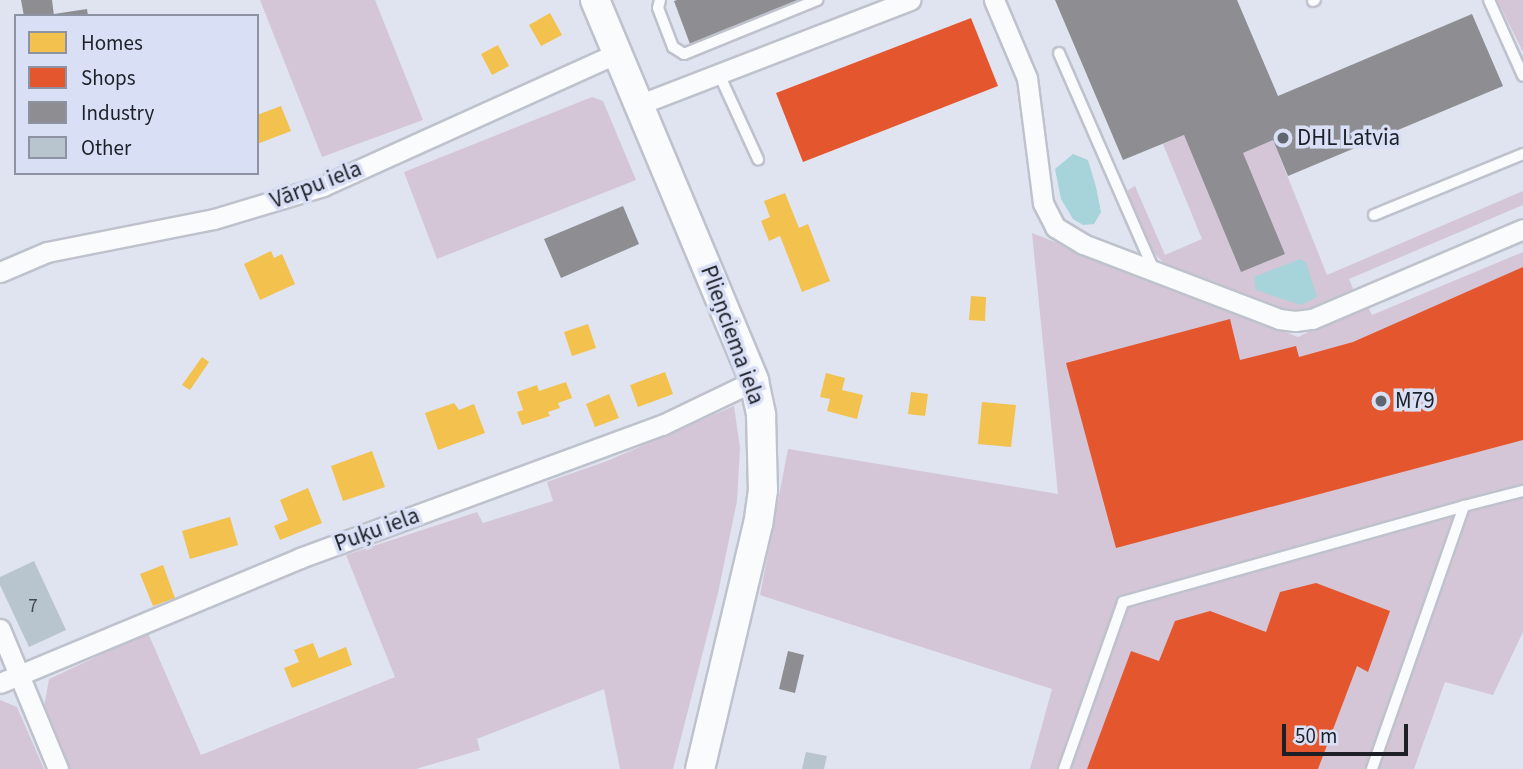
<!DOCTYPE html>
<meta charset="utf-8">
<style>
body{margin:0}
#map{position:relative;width:1523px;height:769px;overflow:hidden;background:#dfe4f0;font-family:"Source Sans 3",sans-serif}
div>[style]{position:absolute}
.green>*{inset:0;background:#d4c6d6}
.water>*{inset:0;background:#a7d3da}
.homes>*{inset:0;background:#f2c14e}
.shops>*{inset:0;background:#e4572e}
.industry>*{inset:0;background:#8d8d92}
.building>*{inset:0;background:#b8c4ce}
.roads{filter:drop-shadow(2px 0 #bec2cc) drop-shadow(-2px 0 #bec2cc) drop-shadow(0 2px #bec2cc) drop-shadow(0 -2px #bec2cc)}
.lane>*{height:10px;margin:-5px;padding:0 5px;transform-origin:5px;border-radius:5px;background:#fafbfd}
.street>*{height:19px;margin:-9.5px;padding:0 9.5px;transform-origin:9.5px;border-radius:9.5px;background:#fafbfd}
.secondary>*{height:28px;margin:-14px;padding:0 14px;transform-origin:14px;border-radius:14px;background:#fafbfd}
.dots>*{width:19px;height:19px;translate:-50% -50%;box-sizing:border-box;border:4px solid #d9e0f6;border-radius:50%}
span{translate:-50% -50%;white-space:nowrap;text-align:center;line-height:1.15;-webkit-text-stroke:7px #d9e0f6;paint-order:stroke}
.number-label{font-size:19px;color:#444951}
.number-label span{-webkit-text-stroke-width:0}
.poi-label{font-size:23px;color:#1d2027}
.left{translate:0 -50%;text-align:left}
.street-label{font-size:23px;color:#1d2027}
.legend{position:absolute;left:14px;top:14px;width:245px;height:161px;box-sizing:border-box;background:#d9e0f6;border:2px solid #8e93a3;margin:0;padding:9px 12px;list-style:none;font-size:21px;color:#1d2027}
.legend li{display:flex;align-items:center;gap:14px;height:35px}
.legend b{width:35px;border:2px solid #8e93a3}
.scale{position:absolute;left:1282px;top:724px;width:126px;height:32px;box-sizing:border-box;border:4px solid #1d2027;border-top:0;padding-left:9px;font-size:21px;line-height:24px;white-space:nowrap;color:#1d2027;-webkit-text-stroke:5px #d9e0f6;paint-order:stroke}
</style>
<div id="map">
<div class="green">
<i style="clip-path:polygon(260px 0,375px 0,423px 120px,322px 157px)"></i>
<i style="clip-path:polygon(1497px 0,1523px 0,1523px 52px)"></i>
<i style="clip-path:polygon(592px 97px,603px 101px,636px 180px,437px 259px,404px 172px)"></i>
<i style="clip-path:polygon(1184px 135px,1241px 272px,1243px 153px,1273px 140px,1327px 275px,1523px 191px,1523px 205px,1349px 279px,1354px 291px,1303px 314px,1279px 308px,1167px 266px,1152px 251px,1125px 192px,1135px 186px,1165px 255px,1202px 239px,1163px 144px)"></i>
<i style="clip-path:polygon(1032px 233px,1298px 337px,1366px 303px,1372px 315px,1523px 252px,1523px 632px,1493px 695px,1445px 682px,1414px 769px,1030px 769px,1052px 689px,760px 595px,788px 449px,1058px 494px)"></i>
<i style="clip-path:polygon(734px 406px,740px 448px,737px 501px,718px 593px,673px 769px,620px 769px,604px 689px,477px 739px,480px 750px,416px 769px,70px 769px,44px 707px,49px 679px,148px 633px,201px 755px,395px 677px,346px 555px,477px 512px,483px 523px,553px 501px,547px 482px,607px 461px)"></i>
<i style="clip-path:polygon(0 700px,17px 707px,44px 769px,0 769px)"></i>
</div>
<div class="water">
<i style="clip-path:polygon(1073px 154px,1088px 160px,1096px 187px,1101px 212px,1094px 224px,1083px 225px,1073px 219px,1061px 199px,1055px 169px)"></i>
<i style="clip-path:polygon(1300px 259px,1306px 262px,1317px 297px,1301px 305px,1256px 290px,1254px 277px)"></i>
</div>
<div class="homes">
<i style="clip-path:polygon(550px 13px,562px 35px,541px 46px,529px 25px)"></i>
<i style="clip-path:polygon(498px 45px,509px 66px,492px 75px,481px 54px)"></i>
<i style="clip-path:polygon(281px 106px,291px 131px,257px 144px,257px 115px)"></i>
<i style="clip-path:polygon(785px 193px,799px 228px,808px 224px,830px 281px,802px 292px,780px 236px,769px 241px,761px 221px,770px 217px,764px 201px)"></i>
<i style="clip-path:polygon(271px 251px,274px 258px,282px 254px,295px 284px,260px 300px,244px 264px)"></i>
<i style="clip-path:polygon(971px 296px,986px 297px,985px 321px,969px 320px)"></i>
<i style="clip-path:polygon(588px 324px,596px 348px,572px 356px,564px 332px)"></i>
<i style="clip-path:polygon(202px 357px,209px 362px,190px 390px,182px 385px)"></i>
<i style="clip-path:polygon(665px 372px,673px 394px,638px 407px,630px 385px)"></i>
<i style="clip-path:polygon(826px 373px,845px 378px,842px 390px,863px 395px,857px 419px,827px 411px,830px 399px,820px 397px)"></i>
<i style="clip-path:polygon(566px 382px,572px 398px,558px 403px,560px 408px,548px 412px,550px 416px,522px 425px,517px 412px,523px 410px,517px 392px,537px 385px,539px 391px)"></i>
<i style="clip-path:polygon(911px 392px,928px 394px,925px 416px,908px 414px)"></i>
<i style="clip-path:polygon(609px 394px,619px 418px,595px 427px,586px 404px)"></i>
<i style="clip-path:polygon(982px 402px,1016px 405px,1011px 447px,978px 444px)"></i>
<i style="clip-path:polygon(454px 403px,459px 410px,474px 404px,485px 433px,438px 450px,425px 413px)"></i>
<i style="clip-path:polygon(372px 451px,385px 487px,343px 501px,331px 466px)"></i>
<i style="clip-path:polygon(308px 488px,322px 523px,280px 540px,274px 526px,288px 520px,280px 500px)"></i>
<i style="clip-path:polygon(230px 517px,238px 545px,190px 559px,182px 531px)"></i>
<i style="clip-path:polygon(163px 565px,175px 598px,153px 606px,140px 574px)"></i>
<i style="clip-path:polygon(313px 643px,319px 658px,346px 647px,352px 665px,292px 688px,284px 668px,299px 662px,294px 650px)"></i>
</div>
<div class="shops">
<i style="clip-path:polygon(971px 18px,998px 86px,803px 162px,776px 93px)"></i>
<i style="clip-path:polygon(1523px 267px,1523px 440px,1116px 548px,1066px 363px,1230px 319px,1240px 360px,1296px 346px,1299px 357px,1353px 342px)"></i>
<i style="clip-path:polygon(1316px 583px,1390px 611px,1368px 672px,1357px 666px,1318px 769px,1087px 769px,1131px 651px,1159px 661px,1175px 621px,1210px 611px,1266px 632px,1280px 592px)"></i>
</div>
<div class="industry">
<i style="clip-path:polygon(21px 0,52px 0,54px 16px,24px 16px)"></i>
<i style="clip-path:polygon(804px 0,690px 44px,674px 1px,677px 0)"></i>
<i style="clip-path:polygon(1055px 0,1237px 0,1278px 96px,1472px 14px,1503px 86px,1288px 176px,1273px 140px,1243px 153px,1285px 254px,1241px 272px,1184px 135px,1123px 160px)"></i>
<i style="clip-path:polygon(87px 9px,88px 16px,55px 16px,54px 14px)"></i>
<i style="clip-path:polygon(623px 206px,639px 244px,561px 278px,544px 239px)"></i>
<i style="clip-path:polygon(788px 651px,804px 655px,795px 693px,779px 689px)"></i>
</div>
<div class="building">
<i style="clip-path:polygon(34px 561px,66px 630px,29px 647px,0 585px,0 577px)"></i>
<i style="clip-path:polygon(806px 752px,827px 756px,824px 769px,802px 769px)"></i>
</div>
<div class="roads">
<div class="lane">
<i style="left:660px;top:0;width:8px;rotate:104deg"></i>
<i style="left:658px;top:8px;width:42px;rotate:69deg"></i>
<i style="left:673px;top:47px;width:13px;rotate:32deg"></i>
<i style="left:684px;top:54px;width:144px;rotate:-22.1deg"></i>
<i style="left:1489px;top:0;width:83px;rotate:65.9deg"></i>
<i style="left:1313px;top:1px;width:2px;rotate:-27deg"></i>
<i style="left:1059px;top:53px;width:237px;rotate:66.4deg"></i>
<i style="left:719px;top:74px;width:94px;rotate:65.4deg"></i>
<i style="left:1374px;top:215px;width:161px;rotate:-22.3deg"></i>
<i style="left:1464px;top:506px;width:61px;rotate:-14.3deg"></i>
<i style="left:1064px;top:769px;width:177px;rotate:-70.5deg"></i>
<i style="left:1123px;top:602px;width:354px;rotate:-15.7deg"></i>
<i style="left:1464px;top:506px;width:279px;rotate:109.3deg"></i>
</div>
<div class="street">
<i style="left:994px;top:0;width:85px;rotate:67.1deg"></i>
<i style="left:1027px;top:78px;width:126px;rotate:82.7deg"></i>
<i style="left:1043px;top:203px;width:27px;rotate:63deg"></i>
<i style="left:1055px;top:227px;width:33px;rotate:31deg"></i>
<i style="left:1083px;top:244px;width:210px;rotate:20.9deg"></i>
<i style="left:1279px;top:319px;width:16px;rotate:7deg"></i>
<i style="left:1295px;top:321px;width:17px;rotate:-7deg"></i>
<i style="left:1312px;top:319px;width:229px;rotate:-23.1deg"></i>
<i style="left:638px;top:105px;width:292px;rotate:-21.1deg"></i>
<i style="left:0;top:272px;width:51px;rotate:-23.1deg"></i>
<i style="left:47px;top:252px;width:170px;rotate:-11.2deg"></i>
<i style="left:214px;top:219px;width:114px;rotate:-16.8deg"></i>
<i style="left:323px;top:186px;width:323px;rotate:-24.3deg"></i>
<i style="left:0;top:629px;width:152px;rotate:67.5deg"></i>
<i style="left:0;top:683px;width:325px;rotate:-22.6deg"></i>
<i style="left:300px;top:558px;width:386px;rotate:-20.2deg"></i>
<i style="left:662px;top:425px;width:102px;rotate:-25.6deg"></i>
</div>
<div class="secondary">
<i style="left:595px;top:0;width:413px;rotate:67.3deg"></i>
<i style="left:754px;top:381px;width:35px;rotate:78deg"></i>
<i style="left:761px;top:415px;width:75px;rotate:88.5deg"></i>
<i style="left:763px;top:490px;width:34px;rotate:98deg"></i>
<i style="left:758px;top:524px;width:252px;rotate:103.3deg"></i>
</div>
</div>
<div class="dots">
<i style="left:1283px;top:138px;background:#61656d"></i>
<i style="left:1381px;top:401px;background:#61656d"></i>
</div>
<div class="number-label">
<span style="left:33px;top:607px">7</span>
</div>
<div class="poi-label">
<span class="left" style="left:1297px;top:138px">DHL Latvia</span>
<span class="left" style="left:1395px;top:401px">M79</span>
</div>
<div class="street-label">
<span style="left:316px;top:185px;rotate:-21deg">Vārpu iela</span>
<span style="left:732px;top:335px;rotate:70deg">Plieņciema iela</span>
<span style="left:377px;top:530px;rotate:-20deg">Puķu iela</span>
</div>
<ul class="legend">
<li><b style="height:19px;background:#f2c14e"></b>Homes</li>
<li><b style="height:19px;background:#e4572e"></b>Shops</li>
<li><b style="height:19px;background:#8d8d92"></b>Industry</li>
<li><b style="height:19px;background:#b8c4ce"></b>Other</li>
</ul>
<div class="scale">50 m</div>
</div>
